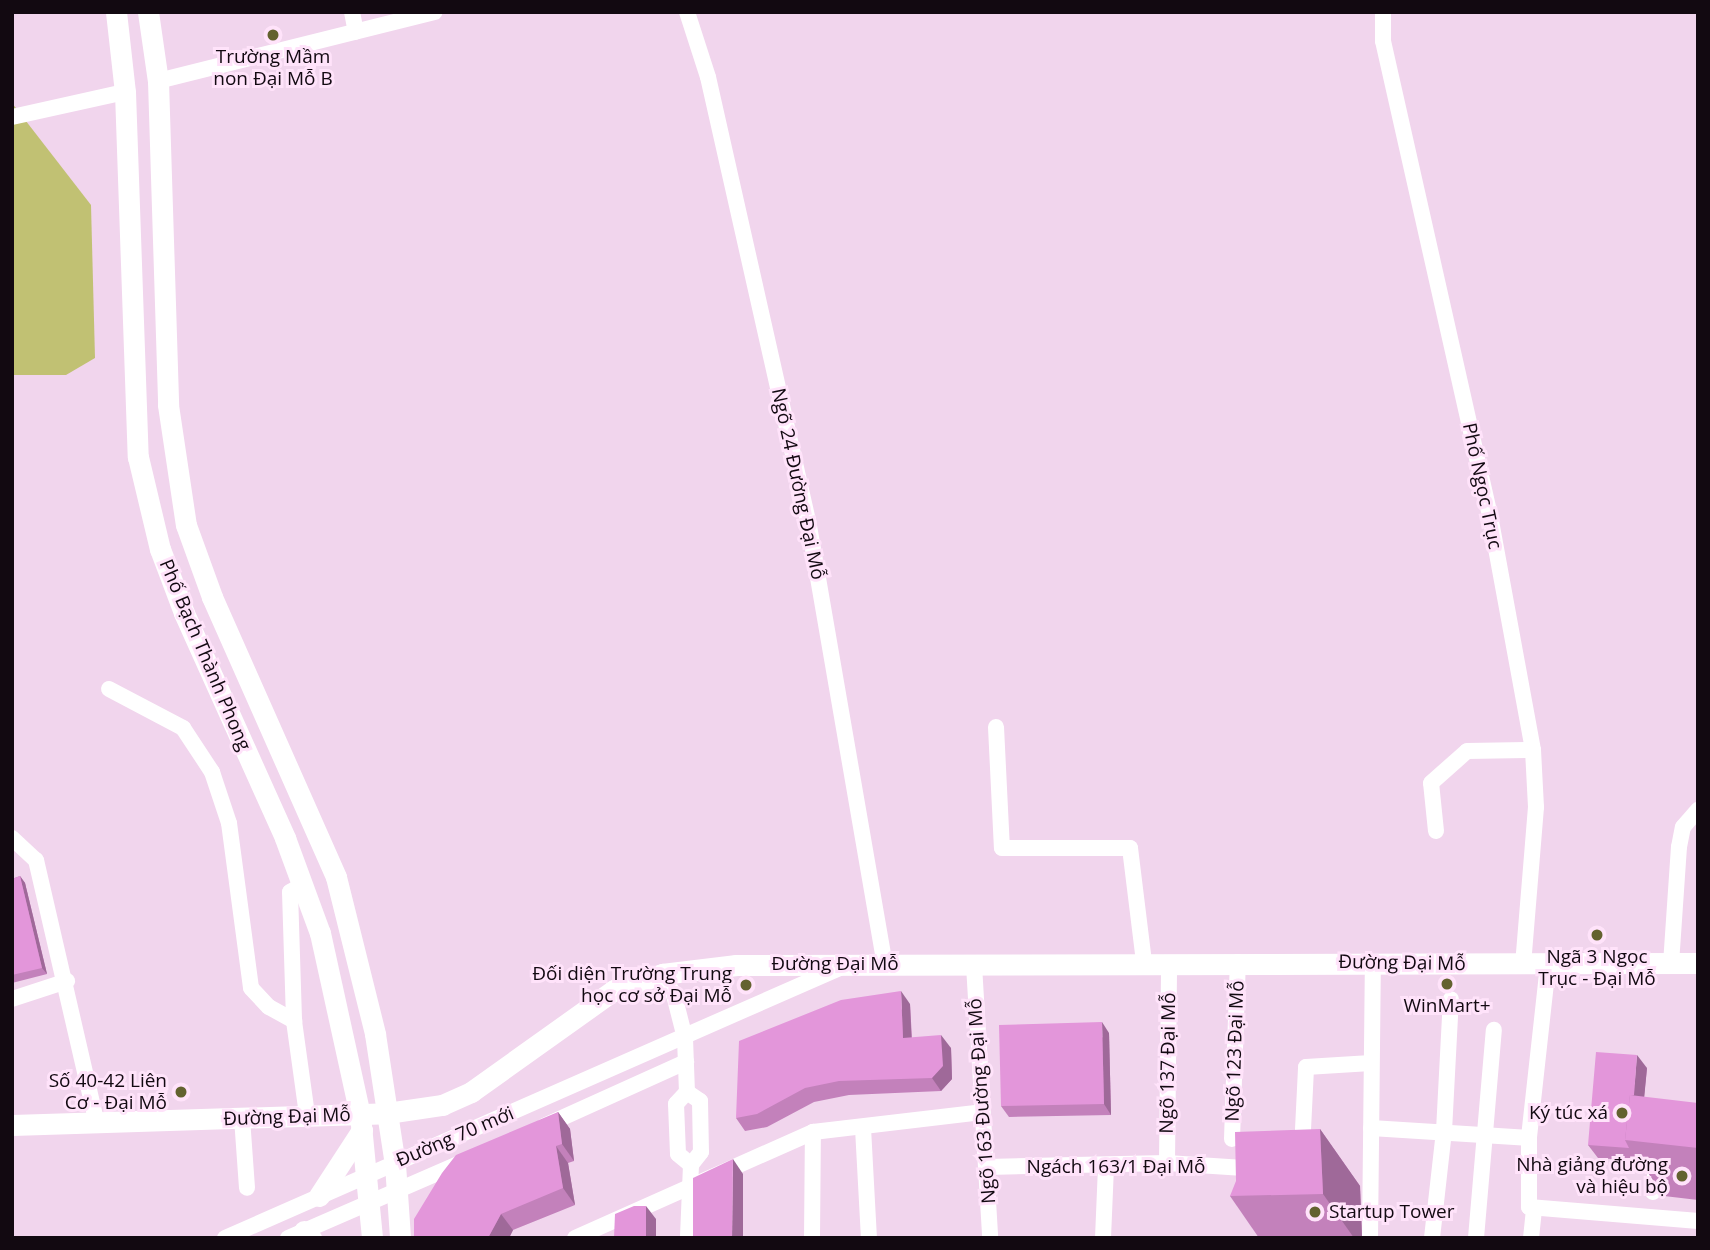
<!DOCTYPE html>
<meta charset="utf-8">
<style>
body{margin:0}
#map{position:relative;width:1710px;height:1250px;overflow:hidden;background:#f1d5ed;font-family:"Open Sans",sans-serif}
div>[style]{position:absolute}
.green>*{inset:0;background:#c1c173}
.minor>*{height:16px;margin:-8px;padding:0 8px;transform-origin:8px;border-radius:8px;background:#fff}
.major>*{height:21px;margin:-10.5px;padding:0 10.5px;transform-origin:10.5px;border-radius:10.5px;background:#fff}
.wall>*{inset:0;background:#c381bb}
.shaded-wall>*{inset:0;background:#9f6999}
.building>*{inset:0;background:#e396da}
.dots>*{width:19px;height:19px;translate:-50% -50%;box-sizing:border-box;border:4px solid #ffe3fa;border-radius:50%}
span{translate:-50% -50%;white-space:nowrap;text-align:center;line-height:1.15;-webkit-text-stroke:6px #ffe3fa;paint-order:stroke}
.poi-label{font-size:19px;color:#120911}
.right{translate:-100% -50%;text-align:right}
.left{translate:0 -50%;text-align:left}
.street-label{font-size:19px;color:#120911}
.frame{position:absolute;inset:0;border:14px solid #120911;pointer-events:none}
</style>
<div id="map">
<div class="green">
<i style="clip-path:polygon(12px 103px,91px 205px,95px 358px,66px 375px,12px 375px)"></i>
</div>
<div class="minor">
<i style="left:352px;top:12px;width:20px;rotate:79deg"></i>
<i style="left:687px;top:12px;width:68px;rotate:72.1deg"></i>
<i style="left:708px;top:77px;width:454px;rotate:77.3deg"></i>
<i style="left:808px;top:520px;width:448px;rotate:80.2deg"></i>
<i style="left:1383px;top:12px;width:29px;rotate:90deg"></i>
<i style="left:1383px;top:41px;width:492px;rotate:77.3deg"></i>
<i style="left:1491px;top:521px;width:233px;rotate:79.6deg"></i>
<i style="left:1533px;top:750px;width:57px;rotate:87deg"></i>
<i style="left:1536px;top:807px;width:158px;rotate:94.7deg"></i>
<i style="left:158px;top:81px;width:285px;rotate:-14deg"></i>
<i style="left:12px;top:117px;width:116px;rotate:-12.5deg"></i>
<i style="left:109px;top:689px;width:84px;rotate:27.8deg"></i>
<i style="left:183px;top:728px;width:53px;rotate:56.6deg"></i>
<i style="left:212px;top:772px;width:54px;rotate:71.6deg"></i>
<i style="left:229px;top:823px;width:166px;rotate:82.4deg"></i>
<i style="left:251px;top:988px;width:26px;rotate:47deg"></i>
<i style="left:269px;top:1007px;width:29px;rotate:29deg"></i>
<i style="left:996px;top:727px;width:121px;rotate:87.2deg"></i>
<i style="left:1002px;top:848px;width:128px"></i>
<i style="left:1130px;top:848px;width:115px;rotate:83deg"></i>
<i style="left:1436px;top:831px;width:48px;rotate:-95.9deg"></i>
<i style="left:1431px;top:783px;width:48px;rotate:-41.6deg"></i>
<i style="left:1467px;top:751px;width:66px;rotate:-0.9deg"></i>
<i style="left:12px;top:838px;width:33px;rotate:43deg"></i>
<i style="left:36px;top:860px;width:271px;rotate:77deg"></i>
<i style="left:304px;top:884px;width:16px;rotate:150deg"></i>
<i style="left:290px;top:892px;width:129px;rotate:88.2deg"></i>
<i style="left:294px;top:1021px;width:95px;rotate:82.1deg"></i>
<i style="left:1671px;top:964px;width:117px;rotate:-86.1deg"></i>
<i style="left:1679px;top:847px;width:20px;rotate:-79deg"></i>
<i style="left:1683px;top:827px;width:23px;rotate:-49deg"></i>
<i style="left:974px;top:965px;width:273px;rotate:86.6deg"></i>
<i style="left:1548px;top:965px;width:174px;rotate:96.3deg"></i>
<i style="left:1529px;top:1138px;width:69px;rotate:90deg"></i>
<i style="left:1529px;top:1207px;width:170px;rotate:4.7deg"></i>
<i style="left:662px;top:974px;width:24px;rotate:60deg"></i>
<i style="left:674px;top:995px;width:44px;rotate:75.7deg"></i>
<i style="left:685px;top:1038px;width:54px;rotate:87.9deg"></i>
<i style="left:687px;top:1092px;width:16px;rotate:133deg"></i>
<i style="left:676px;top:1104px;width:50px;rotate:87.7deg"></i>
<i style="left:678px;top:1154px;width:17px;rotate:40deg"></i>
<i style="left:12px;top:999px;width:58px;rotate:-18.1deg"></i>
<i style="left:687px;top:1092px;width:16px;rotate:35deg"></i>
<i style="left:700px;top:1101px;width:51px;rotate:88.9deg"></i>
<i style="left:701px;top:1152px;width:16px;rotate:128deg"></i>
<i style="left:691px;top:1165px;width:73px;rotate:92.4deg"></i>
<i style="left:242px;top:1118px;width:70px;rotate:85.9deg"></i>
<i style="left:544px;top:1126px;width:156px;rotate:-24.3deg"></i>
<i style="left:863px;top:1128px;width:110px;rotate:86.9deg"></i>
<i style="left:1371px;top:1128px;width:158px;rotate:3.6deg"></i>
<i style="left:1232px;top:1139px;width:177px;rotate:-88.1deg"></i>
<i style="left:1302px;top:1150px;width:83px;rotate:-87.2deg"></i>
<i style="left:1306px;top:1067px;width:65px;rotate:-3.5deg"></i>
<i style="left:1167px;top:1163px;width:200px;rotate:-89.4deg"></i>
<i style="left:987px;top:1167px;width:180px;rotate:-1.3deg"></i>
<i style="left:1167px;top:1163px;width:77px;rotate:3.7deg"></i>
<i style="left:1653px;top:1192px;width:32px;rotate:-83deg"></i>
<i style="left:225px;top:1238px;width:676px;rotate:-23.72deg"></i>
<i style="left:288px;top:1238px;width:191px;rotate:-23.5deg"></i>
<i style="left:575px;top:1238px;width:261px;rotate:-24deg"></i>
<i style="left:813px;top:1132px;width:170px;rotate:-6.7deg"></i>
<i style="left:812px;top:1238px;width:106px;rotate:-89.5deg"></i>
<i style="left:1103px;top:1238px;width:73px;rotate:-87.6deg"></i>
<i style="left:1370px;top:1238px;width:276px;rotate:-89.4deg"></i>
<i style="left:1432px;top:1238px;width:108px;rotate:-83.6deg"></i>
<i style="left:1444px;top:1131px;width:132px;rotate:-87deg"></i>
<i style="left:1476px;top:1238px;width:209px;rotate:-85.1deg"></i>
<i style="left:1531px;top:1238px;width:30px;rotate:-84deg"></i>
</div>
<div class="major">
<i style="left:116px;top:12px;width:81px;rotate:83.6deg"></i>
<i style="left:125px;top:92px;width:365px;rotate:88deg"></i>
<i style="left:138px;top:457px;width:95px;rotate:76.6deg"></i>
<i style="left:160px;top:549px;width:68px;rotate:69.4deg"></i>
<i style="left:184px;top:613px;width:247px;rotate:65.8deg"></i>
<i style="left:285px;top:838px;width:101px;rotate:69.8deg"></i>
<i style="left:320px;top:933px;width:186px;rotate:77.6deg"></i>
<i style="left:360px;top:1115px;width:124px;rotate:84.4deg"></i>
<i style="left:148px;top:12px;width:70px;rotate:81.8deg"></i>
<i style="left:158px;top:81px;width:324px;rotate:88.2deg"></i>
<i style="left:168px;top:405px;width:121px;rotate:81.5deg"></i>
<i style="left:186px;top:525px;width:77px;rotate:70.1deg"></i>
<i style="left:212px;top:597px;width:306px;rotate:66.1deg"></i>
<i style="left:336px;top:877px;width:162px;rotate:76deg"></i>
<i style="left:375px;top:1034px;width:132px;rotate:81.3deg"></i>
<i style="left:395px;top:1164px;width:74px;rotate:86.1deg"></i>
<i style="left:12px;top:1125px;width:375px;rotate:-1.8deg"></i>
<i style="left:387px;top:1113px;width:56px;rotate:-8.3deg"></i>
<i style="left:442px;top:1105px;width:32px;rotate:-24deg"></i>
<i style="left:471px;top:1092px;width:176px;rotate:-35.5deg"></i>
<i style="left:614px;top:990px;width:51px;rotate:-18.4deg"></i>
<i style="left:662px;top:974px;width:75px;rotate:-6.9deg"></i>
<i style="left:736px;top:965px;width:962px;rotate:-0.12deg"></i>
<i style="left:319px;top:1196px;width:79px;rotate:-56.9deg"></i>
<i style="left:304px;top:1231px;width:10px;rotate:45deg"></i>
</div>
<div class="wall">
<i style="clip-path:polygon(20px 876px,25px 883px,47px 974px,12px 983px,12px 879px)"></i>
<i style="clip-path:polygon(910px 1004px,912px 1038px,951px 1048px,952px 1079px,941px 1091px,849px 1095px,814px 1102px,767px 1127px,745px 1131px,736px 1118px)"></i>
<i style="clip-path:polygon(1109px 1033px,1111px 1115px,1009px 1117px,1001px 1106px)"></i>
<i style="clip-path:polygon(1647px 1068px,1644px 1097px,1698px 1148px,1698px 1200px,1664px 1196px,1639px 1160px,1638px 1161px,1598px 1158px,1588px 1145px)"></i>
<i style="clip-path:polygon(558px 1112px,570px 1129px,574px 1161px,568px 1163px,575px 1205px,513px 1230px,509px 1238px,414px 1238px)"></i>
<i style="clip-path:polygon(1320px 1129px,1360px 1186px,1362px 1238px,1259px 1238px,1230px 1196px)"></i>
</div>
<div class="shaded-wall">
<i style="clip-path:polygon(20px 876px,25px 883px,47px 974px,42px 968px)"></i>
<i style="clip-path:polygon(901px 991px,910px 1004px,912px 1052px,903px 1038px)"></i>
<i style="clip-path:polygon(1102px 1022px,1109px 1033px,1111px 1115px,1104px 1104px)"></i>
<i style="clip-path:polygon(941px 1035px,951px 1048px,952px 1079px,941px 1091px,932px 1078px)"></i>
<i style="clip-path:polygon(1637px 1055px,1647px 1068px,1640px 1141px,1630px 1140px)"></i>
<i style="clip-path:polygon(558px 1112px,570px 1129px,574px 1161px,562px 1144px)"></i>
<i style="clip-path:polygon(1320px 1129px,1360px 1186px,1362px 1238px,1354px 1238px,1323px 1194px)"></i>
<i style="clip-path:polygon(556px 1146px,568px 1163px,575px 1205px,563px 1188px)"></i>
<i style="clip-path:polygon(733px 1159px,743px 1174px,743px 1238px,732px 1238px)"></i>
<i style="clip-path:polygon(646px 1206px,656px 1219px,656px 1238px,646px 1238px)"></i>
<i style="clip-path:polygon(501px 1214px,513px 1230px,509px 1238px,488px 1238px)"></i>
</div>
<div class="building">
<i style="clip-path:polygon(20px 876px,42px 968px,12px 975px,12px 879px)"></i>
<i style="clip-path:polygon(901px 991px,903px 1038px,941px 1035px,943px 1066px,932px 1078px,839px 1081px,805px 1088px,757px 1114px,736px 1118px,739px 1041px,841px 1000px)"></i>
<i style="clip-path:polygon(1102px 1022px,1104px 1104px,1001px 1106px,999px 1025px)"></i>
<i style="clip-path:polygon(1596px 1052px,1637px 1055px,1634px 1095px,1630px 1095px,1625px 1140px,1629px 1148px,1588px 1145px)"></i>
<i style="clip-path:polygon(1630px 1095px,1698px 1103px,1698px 1148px,1625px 1140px)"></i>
<i style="clip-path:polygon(558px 1112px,562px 1144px,556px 1146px,563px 1188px,501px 1214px,488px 1238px,414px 1238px,414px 1219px,442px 1173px,456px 1155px)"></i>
<i style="clip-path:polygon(1320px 1129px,1323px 1194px,1230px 1196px,1236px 1181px,1235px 1132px)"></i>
<i style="clip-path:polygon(733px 1159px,732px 1238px,693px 1238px,693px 1178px)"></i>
<i style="clip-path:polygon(634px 1206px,646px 1206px,646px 1238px,614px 1238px,615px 1214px)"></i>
</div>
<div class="dots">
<i style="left:273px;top:35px;background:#63622f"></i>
<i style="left:1597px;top:935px;background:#63622f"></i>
<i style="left:1447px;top:984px;background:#63622f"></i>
<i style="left:746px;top:985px;background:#63622f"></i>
<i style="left:181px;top:1092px;background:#63622f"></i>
<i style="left:1622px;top:1113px;background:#63622f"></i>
<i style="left:1682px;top:1176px;background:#63622f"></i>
<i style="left:1315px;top:1212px;background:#63622f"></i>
</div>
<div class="poi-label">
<span style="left:273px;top:68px">Trường Mầm<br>non Đại Mỗ B</span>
<span style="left:1597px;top:968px">Ngã 3 Ngọc<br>Trục - Đại Mỗ</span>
<span class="right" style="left:732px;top:985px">Đối diện Trường Trung<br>học cơ sở Đại Mỗ</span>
<span style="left:1447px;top:1006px">WinMart+</span>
<span class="right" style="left:167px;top:1092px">Số 40-42 Liên<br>Cơ - Đại Mỗ</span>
<span class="right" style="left:1608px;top:1113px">Ký túc xá</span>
<span class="right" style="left:1668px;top:1176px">Nhà giảng đường<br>và hiệu bộ</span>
<span class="left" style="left:1329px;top:1212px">Startup Tower</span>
</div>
<div class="street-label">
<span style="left:798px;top:484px;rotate:78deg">Ngõ 24 Đường Đại Mỗ</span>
<span style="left:1482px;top:486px;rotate:78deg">Phố Ngọc Trục</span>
<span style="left:205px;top:655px;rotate:67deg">Phố Bạch Thành Phong</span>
<span style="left:1402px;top:963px;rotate:1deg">Đường Đại Mỗ</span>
<span style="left:835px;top:964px">Đường Đại Mỗ</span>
<span style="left:1235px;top:1051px;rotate:-88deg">Ngõ 123 Đại Mỗ</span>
<span style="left:1168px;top:1063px;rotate:-89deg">Ngõ 137 Đại Mỗ</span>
<span style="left:982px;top:1101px;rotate:-94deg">Ngõ 163 Đường Đại Mỗ</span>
<span style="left:287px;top:1117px;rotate:-2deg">Đường Đại Mỗ</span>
<span style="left:455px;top:1137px;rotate:-23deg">Đường 70 mới</span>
<span style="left:1116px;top:1167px">Ngách 163/1 Đại Mỗ</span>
</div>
<div class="frame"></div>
</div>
